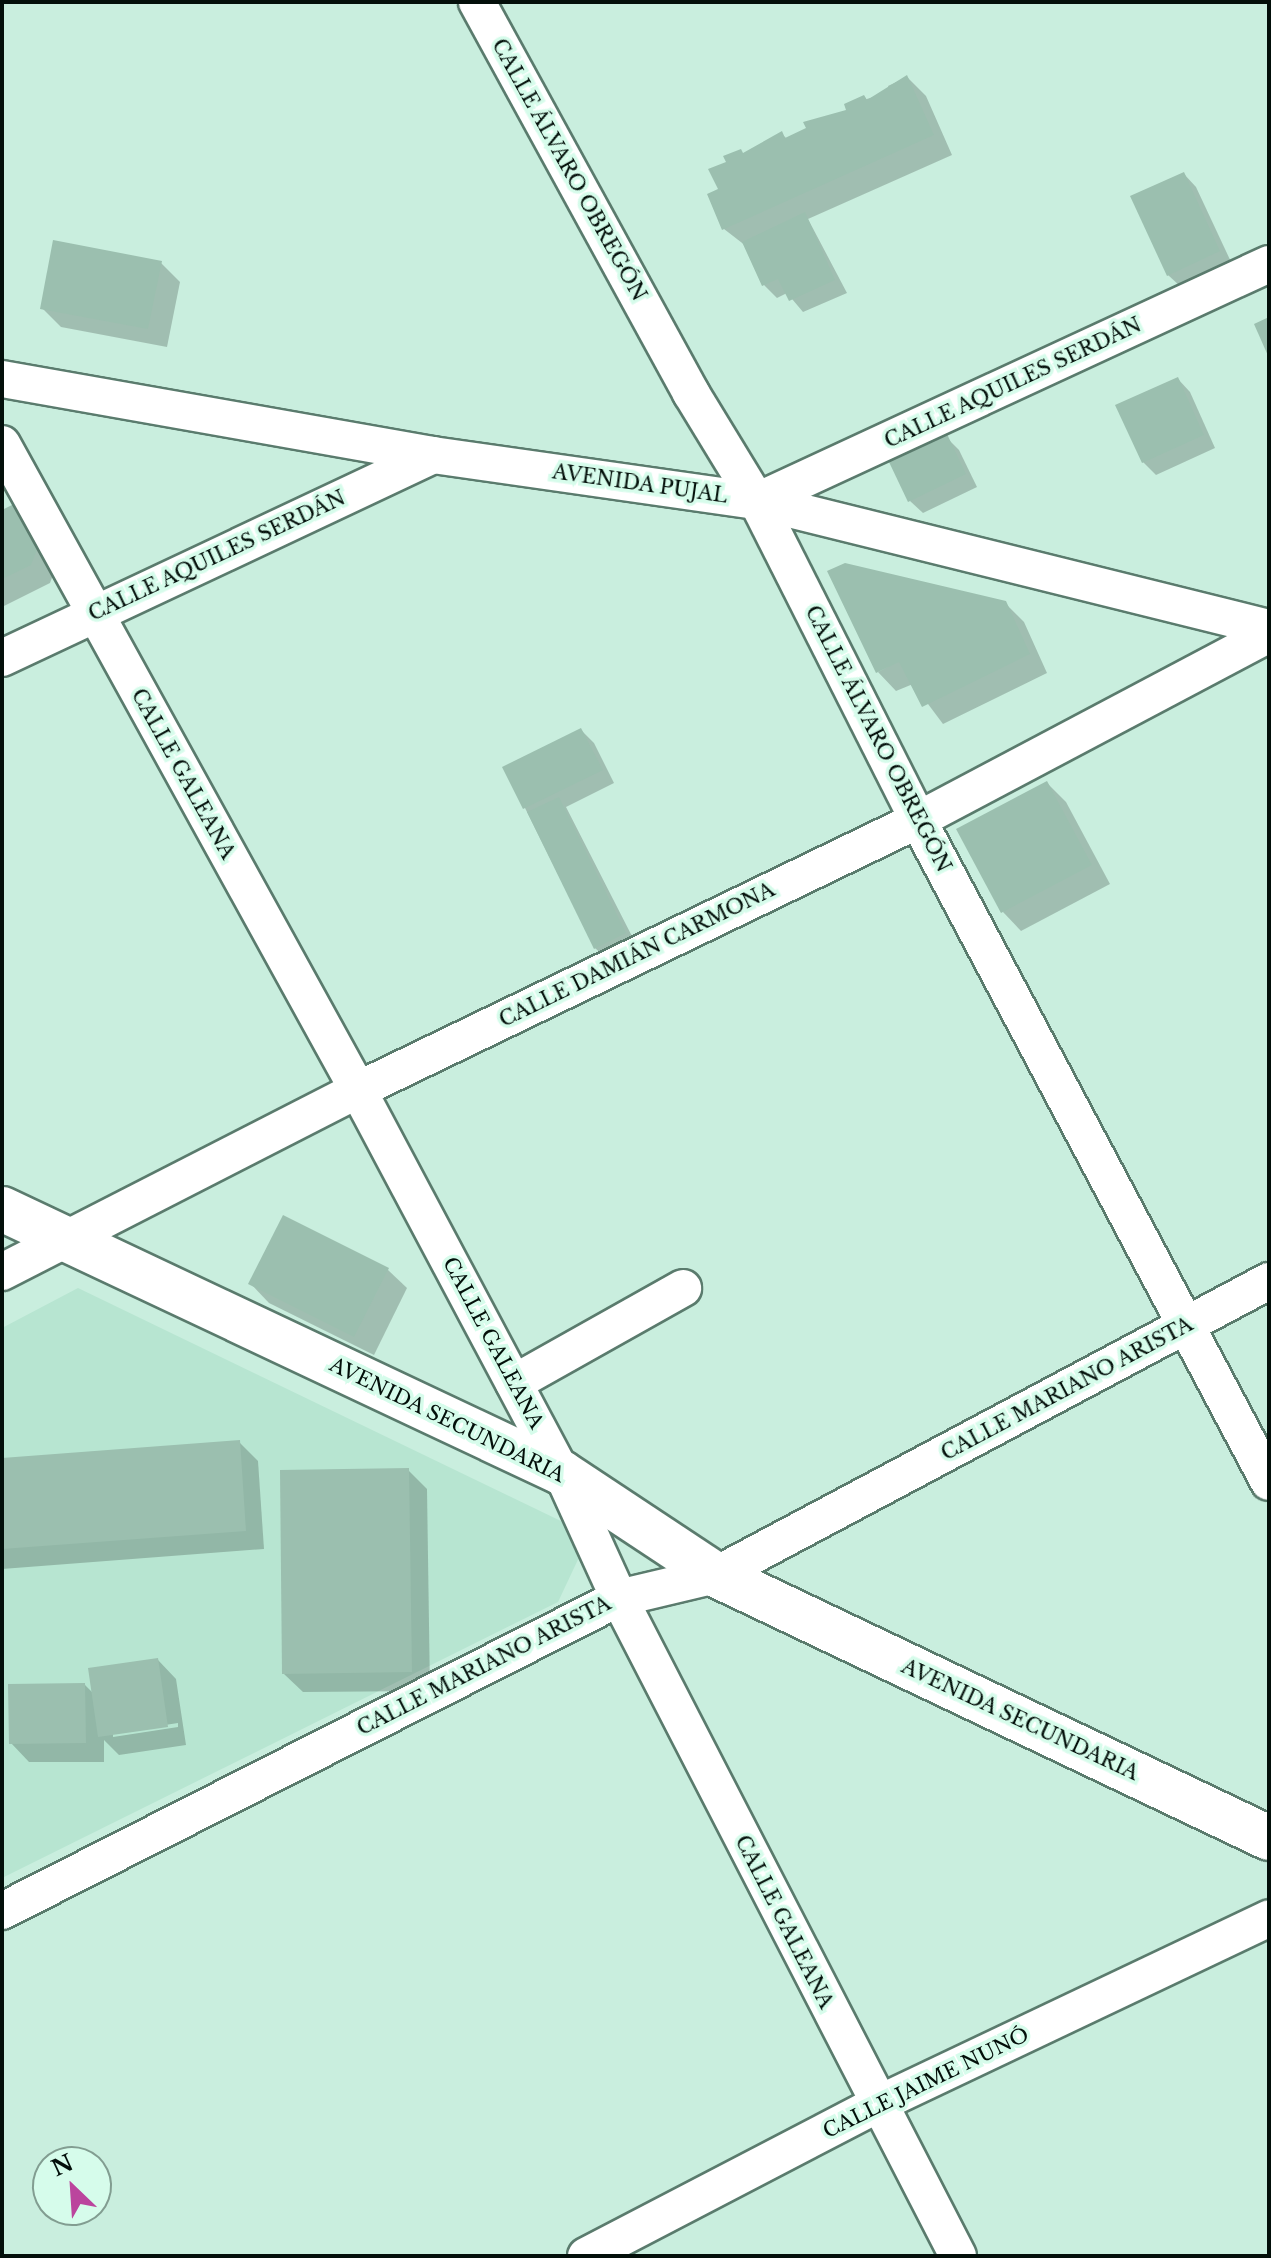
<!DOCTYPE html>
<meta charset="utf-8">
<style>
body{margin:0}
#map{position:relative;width:1271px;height:2258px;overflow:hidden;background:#c9eede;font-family:"Libre Baskerville",serif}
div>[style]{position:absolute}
.built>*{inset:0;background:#b7e5d1}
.shadow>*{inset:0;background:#0003}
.building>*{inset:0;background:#9bbfaf}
.roads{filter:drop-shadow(2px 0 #5a7b6d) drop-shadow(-2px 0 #5a7b6d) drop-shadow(0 2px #5a7b6d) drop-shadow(0 -2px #5a7b6d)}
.minor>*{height:36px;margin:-18px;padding:0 18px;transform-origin:18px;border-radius:18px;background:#fff}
.tertiary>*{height:44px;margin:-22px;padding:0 22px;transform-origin:22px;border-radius:22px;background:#fff}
span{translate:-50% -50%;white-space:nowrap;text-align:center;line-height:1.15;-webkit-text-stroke:7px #d6fceb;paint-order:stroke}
.street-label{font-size:20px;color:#030f0a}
.frame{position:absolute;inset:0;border:4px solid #030f0a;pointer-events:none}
.north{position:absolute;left:32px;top:2146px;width:80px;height:80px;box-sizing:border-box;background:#d6fceb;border:2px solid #829d91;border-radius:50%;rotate:335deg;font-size:22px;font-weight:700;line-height:32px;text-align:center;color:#030f0a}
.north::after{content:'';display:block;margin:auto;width:28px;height:36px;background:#bb459d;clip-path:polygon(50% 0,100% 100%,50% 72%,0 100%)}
</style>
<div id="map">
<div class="built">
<i style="clip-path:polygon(78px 1288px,565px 1523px,582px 1551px,558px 1602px,2px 1878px,2px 1328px)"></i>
</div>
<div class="shadow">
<i style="clip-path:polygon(907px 77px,926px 96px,952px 155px,808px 219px,847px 293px,803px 312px,787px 293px,777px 298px,764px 285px,746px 246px,724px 229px,721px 190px,744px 155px,782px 134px,787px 139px,849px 111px,847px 105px,890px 92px,888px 86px)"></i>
<i style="clip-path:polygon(1184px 174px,1196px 187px,1232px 264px,1181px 287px,1168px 275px)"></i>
<i style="clip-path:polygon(161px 263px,180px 282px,167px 347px,61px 327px,42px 308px)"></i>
<i style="clip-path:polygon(1178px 379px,1190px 392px,1215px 448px,1156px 475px,1143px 462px)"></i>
<i style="clip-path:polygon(946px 437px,959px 450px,977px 487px,923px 513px,910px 501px)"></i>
<i style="clip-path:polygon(18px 505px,56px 567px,50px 583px,2px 607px,2px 512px)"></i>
<i style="clip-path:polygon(1005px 603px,1024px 622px,1047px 673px,943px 724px,913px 684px,896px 691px,878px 672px)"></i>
<i style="clip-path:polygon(581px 730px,594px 743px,614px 783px,566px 807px,637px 946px,608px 960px,595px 948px,505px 768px)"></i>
<i style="clip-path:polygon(1047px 783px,1066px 802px,1110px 884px,1021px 931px,1003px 912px)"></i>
<i style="clip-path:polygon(388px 1270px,407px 1288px,374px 1355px,269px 1303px,251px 1284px)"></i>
<i style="clip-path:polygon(239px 1442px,258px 1461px,264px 1549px,2px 1569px,2px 1460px)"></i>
<i style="clip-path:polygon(408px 1470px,427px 1489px,430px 1691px,303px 1692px,284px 1674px)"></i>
<i style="clip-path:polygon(evenodd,158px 1660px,176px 1679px,186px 1745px,119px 1755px,104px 1740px,104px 1762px,29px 1762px,11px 1743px,85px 1685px,94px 1694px,158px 1660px,178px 1723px,178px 1727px,113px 1737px,113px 1733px,178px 1723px)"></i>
</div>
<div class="building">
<i style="clip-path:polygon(907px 75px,934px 135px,722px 230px,707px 194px,718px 189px,708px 169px,726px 162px,723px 156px,741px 149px,743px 153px,782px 131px,785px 138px,806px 128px,803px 122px,846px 110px,844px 104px,864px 95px,867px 100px)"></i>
<i style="clip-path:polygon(1184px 172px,1220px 251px,1167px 276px,1130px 196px)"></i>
<i style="clip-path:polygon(805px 212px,835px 280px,789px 301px,778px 279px,762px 286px,742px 242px)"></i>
<i style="clip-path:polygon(53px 240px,162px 261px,148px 329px,40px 309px)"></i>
<i style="clip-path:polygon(1269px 317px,1269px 358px,1254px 324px)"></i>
<i style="clip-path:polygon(1178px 377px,1204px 435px,1142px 463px,1115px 405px)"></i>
<i style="clip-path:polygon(947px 434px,966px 474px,908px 502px,889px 462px)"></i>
<i style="clip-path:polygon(18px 502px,38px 547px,31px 565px,2px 579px,2px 510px)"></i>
<i style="clip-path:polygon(845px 563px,1006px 601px,1030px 654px,922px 707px,899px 662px,876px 673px,827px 571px)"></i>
<i style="clip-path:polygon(581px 728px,603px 770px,523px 809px,502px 767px)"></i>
<i style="clip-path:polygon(1047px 781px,1092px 865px,1001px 913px,956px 829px)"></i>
<i style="clip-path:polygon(559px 797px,626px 933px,594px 949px,527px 812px)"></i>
<i style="clip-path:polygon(283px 1215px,389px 1268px,354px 1337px,248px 1284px)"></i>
<i style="clip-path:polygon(240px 1440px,246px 1531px,2px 1549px,2px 1458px)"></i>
<i style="clip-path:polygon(409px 1468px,412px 1672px,282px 1674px,280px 1470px)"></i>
<i style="clip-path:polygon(158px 1658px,168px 1727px,98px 1737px,88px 1668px)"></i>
<i style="clip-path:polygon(85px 1683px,86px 1743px,9px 1744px,8px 1684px)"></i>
</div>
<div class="roads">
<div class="minor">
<i style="left:477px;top:2px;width:446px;rotate:61.3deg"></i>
<i style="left:691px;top:393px;width:127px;rotate:58.6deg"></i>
<i style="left:757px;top:501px;width:357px;rotate:63.2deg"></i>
<i style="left:918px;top:820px;width:749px;rotate:62.07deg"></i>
<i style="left:2px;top:379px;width:438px;rotate:10deg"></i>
<i style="left:433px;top:455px;width:327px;rotate:8.1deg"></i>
<i style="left:757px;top:501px;width:528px;rotate:13.93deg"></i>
<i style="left:2px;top:444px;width:738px;rotate:61.14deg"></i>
<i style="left:358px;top:1090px;width:434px;rotate:62deg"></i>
<i style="left:562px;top:1473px;width:137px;rotate:65.5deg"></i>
<i style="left:619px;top:1598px;width:740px;rotate:62.74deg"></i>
<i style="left:757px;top:501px;width:564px;rotate:-24.84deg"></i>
<i style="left:2px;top:658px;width:476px;rotate:-25.2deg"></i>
<i style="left:2px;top:1272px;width:400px;rotate:-27.1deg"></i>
<i style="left:358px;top:1090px;width:622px;rotate:-25.74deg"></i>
<i style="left:918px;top:820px;width:397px;rotate:-27.9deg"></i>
<i style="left:514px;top:1383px;width:194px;rotate:-29.3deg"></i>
<i style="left:2px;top:1911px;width:692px;rotate:-26.9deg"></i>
<i style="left:619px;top:1598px;width:100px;rotate:-13.3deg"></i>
<i style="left:716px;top:1575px;width:626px;rotate:-28deg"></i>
<i style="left:586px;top:2256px;width:327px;rotate:-27.5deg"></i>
<i style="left:876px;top:2105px;width:435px;rotate:-25.4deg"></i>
</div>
<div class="tertiary">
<i style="left:2px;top:1209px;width:619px;rotate:25.24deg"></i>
<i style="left:562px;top:1473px;width:185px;rotate:33.5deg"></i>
<i style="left:716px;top:1575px;width:612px;rotate:25.44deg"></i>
</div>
</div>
<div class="street-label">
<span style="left:569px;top:170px;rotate:61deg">CALLE ÁLVARO OBREGÓN</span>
<span style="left:1013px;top:383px;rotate:-25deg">CALLE AQUILES SERDÁN</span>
<span style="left:640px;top:484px;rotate:8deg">AVENIDA PUJAL</span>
<span style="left:217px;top:556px;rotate:-25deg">CALLE AQUILES SERDÁN</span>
<span style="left:878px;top:739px;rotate:63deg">CALLE ÁLVARO OBREGÓN</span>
<span style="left:183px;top:774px;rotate:61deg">CALLE GALEANA</span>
<span style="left:637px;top:955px;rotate:-26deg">CALLE DAMIÁN CARMONA</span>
<span style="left:493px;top:1343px;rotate:62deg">CALLE GALEANA</span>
<span style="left:1067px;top:1389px;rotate:-28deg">CALLE MARIANO ARISTA</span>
<span style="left:447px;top:1420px;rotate:26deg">AVENIDA SECUNDARIA</span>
<span style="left:484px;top:1666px;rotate:-27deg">CALLE MARIANO ARISTA</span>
<span style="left:1020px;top:1720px;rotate:25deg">AVENIDA SECUNDARIA</span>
<span style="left:784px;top:1922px;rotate:63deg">CALLE GALEANA</span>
<span style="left:926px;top:2083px;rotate:-26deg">CALLE JAIME NUNÓ</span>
</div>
<div class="frame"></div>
<div class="north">N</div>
</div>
